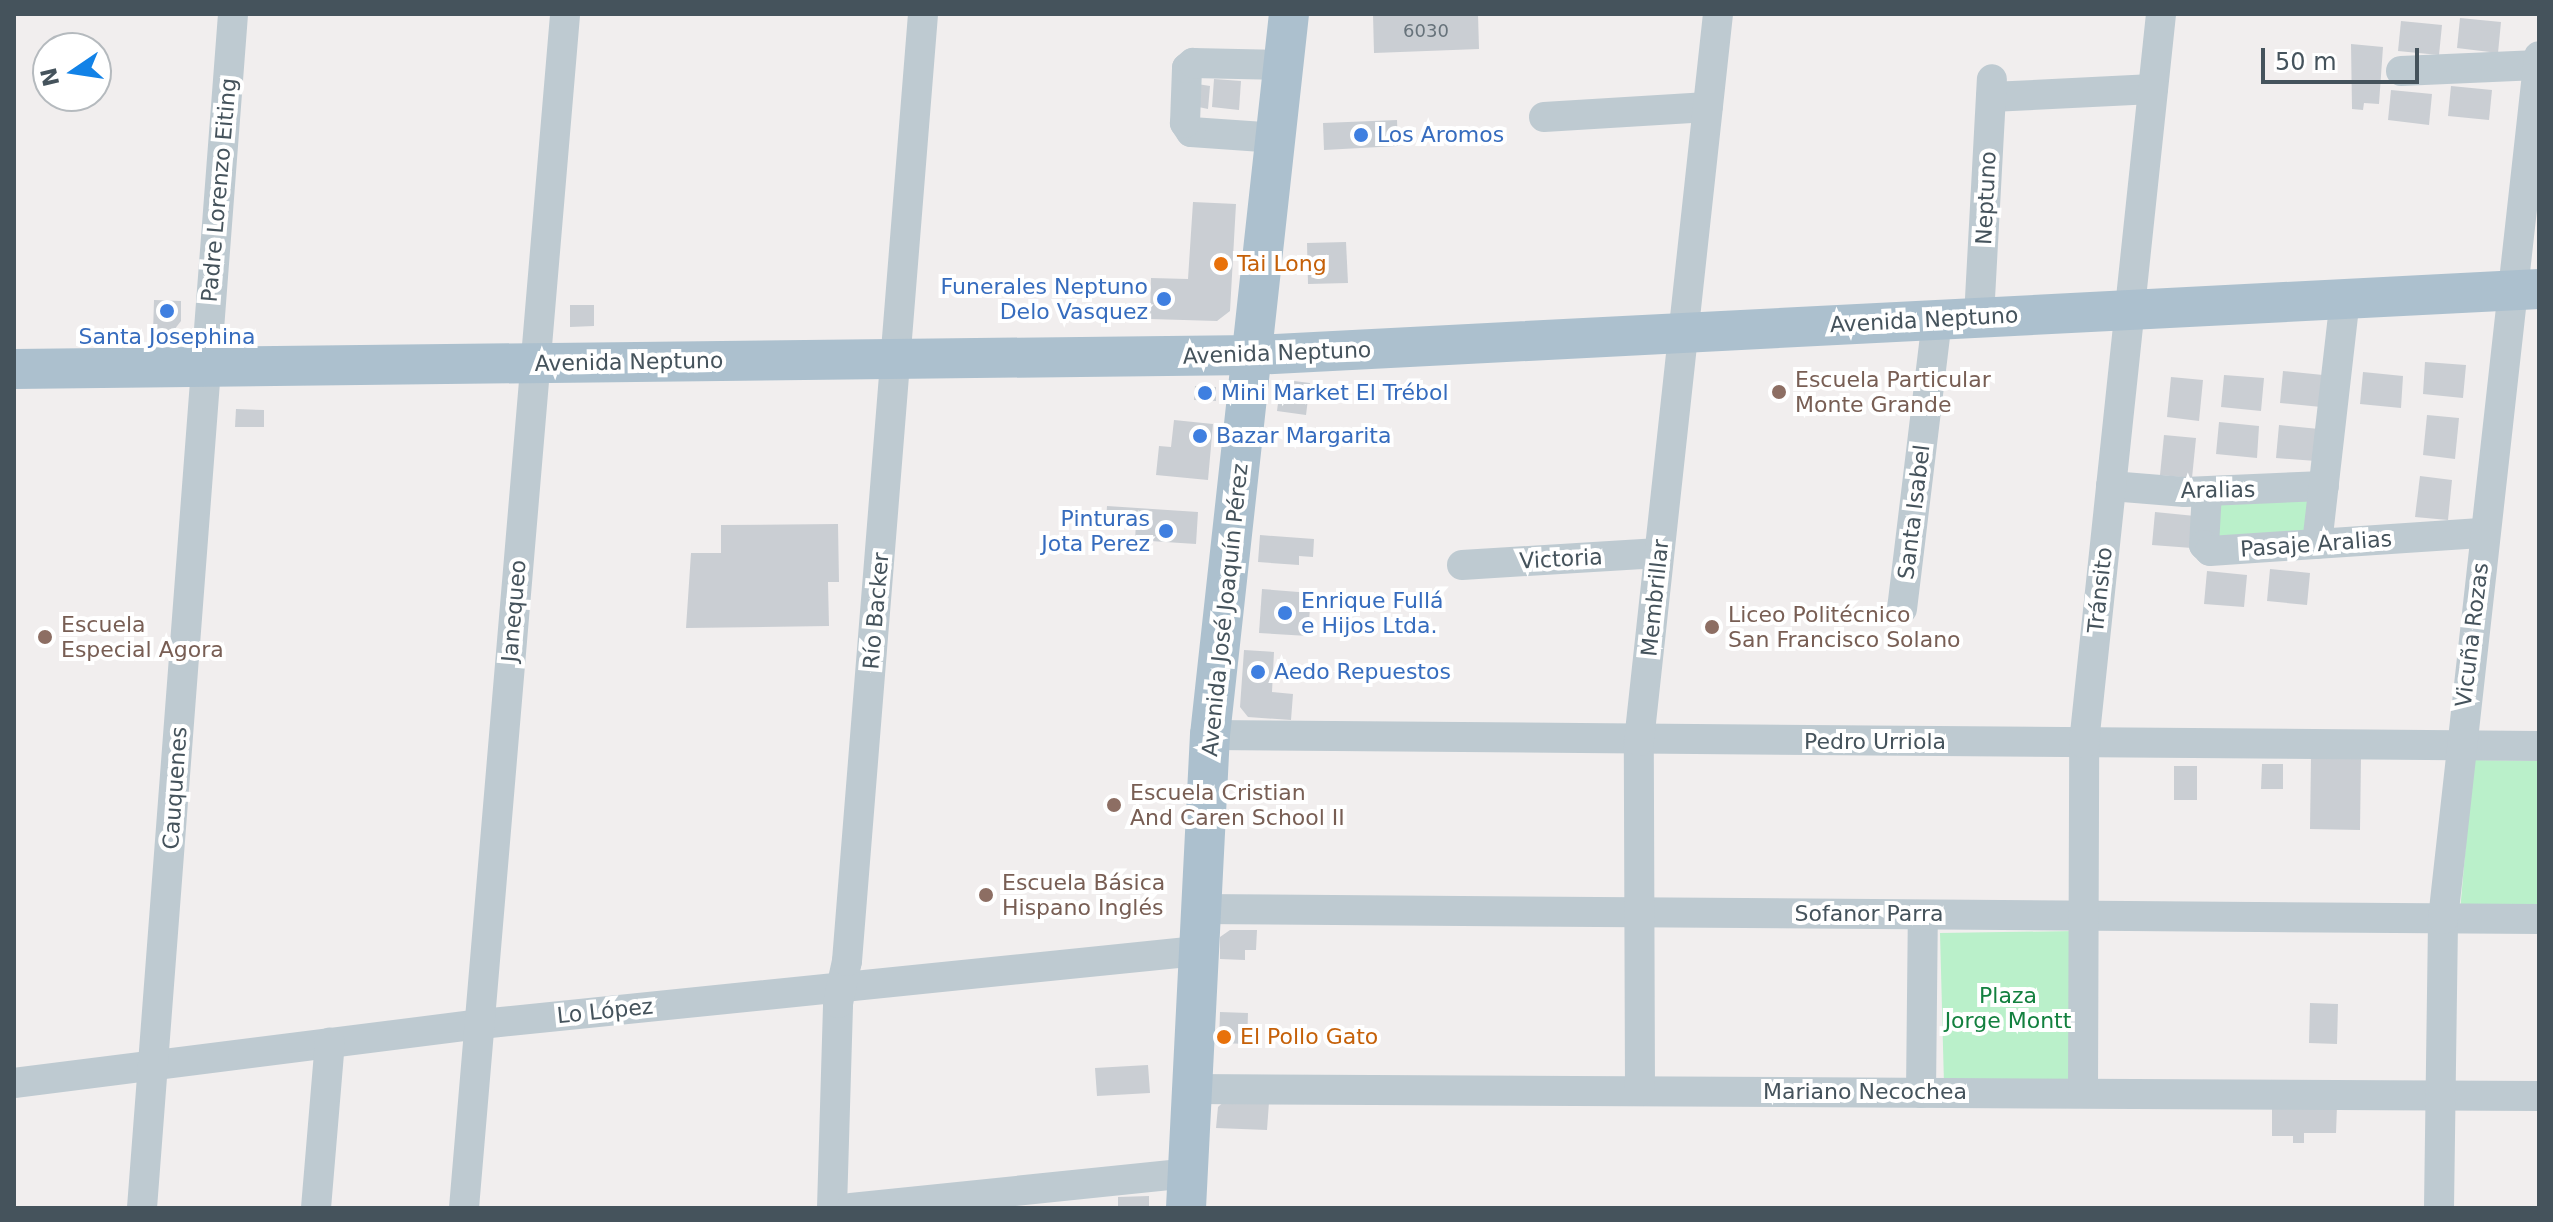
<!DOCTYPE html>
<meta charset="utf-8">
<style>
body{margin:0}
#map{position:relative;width:2553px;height:1222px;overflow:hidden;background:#f1eeee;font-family:"DejaVu Sans",sans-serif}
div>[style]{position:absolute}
.green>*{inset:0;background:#baf0ca}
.building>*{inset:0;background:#caced3}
.minor>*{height:30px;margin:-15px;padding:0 15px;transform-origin:15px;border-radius:15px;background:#becad1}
.major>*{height:40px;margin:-20px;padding:0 20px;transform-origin:20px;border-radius:20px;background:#acc0ce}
.dots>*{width:22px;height:22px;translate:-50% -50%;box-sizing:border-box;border:4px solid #fff;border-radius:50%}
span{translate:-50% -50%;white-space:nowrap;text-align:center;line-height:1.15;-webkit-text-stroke:8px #fff;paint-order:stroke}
.number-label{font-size:18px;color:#66727a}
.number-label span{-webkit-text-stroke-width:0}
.shop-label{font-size:22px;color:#366cbe}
.left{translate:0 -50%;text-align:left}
.right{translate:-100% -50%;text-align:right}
.street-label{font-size:22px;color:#45535c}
.food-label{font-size:22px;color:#c56008}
.education-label{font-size:22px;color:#785e54}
.park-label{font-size:22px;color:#13803f}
.frame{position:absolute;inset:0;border:16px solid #45535c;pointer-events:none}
.north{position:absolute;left:32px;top:32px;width:80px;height:80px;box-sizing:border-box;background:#fff;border:2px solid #b5babe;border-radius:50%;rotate:257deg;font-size:22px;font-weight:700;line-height:32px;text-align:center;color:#45535c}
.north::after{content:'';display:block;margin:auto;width:28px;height:36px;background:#1282e7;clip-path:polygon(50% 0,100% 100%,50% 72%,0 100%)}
.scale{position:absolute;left:2261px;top:48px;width:158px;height:36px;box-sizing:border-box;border:4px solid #45535c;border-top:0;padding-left:10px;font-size:24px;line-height:28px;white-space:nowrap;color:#45535c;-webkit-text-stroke:6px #fff;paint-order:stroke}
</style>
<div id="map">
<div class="green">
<i style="clip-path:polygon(2315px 498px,2311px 540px,2214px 545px,2213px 502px)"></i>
<i style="clip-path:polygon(2473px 760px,2539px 761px,2539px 913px,2460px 912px)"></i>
<i style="clip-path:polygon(2075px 931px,2074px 1082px,1944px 1084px,1940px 933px)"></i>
</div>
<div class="building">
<i style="clip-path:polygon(1373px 14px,1478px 14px,1479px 49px,1374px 53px)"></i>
<i style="clip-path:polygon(2460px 18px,2501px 22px,2498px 53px,2457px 48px)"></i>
<i style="clip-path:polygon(2401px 21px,2442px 25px,2439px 55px,2398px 51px)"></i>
<i style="clip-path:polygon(2351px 44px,2383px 47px,2379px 104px,2364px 103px,2363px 110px,2352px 109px)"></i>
<i style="clip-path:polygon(1214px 79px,1241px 81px,1239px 110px,1212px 107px)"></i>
<i style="clip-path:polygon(1191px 83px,1210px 86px,1208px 109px,1189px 105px)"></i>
<i style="clip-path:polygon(2451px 86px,2492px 90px,2489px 120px,2448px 116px)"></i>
<i style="clip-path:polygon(2391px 90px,2432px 94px,2429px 125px,2388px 120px)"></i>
<i style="clip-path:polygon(1397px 120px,1398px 146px,1324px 150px,1323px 123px)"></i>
<i style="clip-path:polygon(1193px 202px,1236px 204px,1230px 311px,1217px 321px,1150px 319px,1151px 278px,1188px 279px)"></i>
<i style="clip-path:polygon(1346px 242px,1348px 283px,1308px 284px,1307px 243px)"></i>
<i style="clip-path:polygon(154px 300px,181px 301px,181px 321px,171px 334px,153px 333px)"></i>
<i style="clip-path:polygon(570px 305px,594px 305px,594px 326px,570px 327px)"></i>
<i style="clip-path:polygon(2425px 362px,2466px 365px,2463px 398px,2423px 394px)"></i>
<i style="clip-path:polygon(2283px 371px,2323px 375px,2321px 407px,2280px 403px)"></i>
<i style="clip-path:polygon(2363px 372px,2403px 376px,2401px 408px,2360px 404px)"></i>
<i style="clip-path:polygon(2224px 375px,2264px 378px,2261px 411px,2221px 407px)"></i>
<i style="clip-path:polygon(2171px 377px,2203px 380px,2199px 421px,2167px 417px)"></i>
<i style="clip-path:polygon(1294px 381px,1310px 383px,1306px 415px,1277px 411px,1280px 388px)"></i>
<i style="clip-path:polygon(1195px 386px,1216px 387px,1216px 401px,1194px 400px)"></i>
<i style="clip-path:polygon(236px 409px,264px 410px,264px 427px,235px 427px)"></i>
<i style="clip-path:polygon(2427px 415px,2459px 418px,2455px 459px,2423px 455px)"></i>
<i style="clip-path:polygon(1174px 420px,1213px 424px,1208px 480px,1156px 475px,1159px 446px,1171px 447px)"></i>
<i style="clip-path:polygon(2219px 422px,2259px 426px,2257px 458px,2216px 454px)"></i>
<i style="clip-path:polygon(2279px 425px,2319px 429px,2316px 461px,2276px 458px)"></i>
<i style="clip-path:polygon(2164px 435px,2196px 438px,2192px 478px,2160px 475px)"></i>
<i style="clip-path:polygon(2420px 476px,2452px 480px,2448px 520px,2415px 517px)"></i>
<i style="clip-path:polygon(1107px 506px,1198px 512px,1196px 544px,1135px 540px,1136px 523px,1106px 521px)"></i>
<i style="clip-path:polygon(2155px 512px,2195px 516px,2192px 548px,2152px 545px)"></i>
<i style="clip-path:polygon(838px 524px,839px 582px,828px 582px,829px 626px,686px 628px,691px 553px,721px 553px,721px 525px)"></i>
<i style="clip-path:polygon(1260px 535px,1314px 539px,1313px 557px,1299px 556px,1299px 565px,1258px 562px)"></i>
<i style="clip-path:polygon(2270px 569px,2310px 573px,2307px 605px,2267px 601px)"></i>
<i style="clip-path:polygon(2207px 571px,2247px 575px,2244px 607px,2204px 604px)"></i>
<i style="clip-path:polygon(1262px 589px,1311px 593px,1308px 636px,1259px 633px)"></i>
<i style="clip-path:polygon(1244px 650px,1274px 652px,1272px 692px,1293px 694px,1291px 720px,1248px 717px,1240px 707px)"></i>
<i style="clip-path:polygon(2311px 757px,2361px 758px,2360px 830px,2310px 829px)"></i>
<i style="clip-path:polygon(2262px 764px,2283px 764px,2283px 789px,2261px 789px)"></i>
<i style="clip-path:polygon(2174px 766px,2197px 766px,2197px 800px,2174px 800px)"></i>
<i style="clip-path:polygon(1230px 930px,1257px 930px,1256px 950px,1245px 950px,1245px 960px,1220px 959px,1220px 937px)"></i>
<i style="clip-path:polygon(2310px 1003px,2338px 1004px,2337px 1044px,2309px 1043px)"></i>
<i style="clip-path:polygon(1220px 1012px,1248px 1013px,1247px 1044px,1219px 1043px)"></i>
<i style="clip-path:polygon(1148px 1065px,1150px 1093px,1097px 1096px,1095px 1068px)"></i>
<i style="clip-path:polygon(1227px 1099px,1269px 1102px,1267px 1130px,1216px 1128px,1218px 1107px)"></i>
<i style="clip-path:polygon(2337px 1106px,2336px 1133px,2304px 1133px,2304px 1143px,2293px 1143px,2293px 1136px,2272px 1136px,2272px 1108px)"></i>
<i style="clip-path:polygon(1149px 1196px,1149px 1208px,1118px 1208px,1118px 1197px)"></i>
</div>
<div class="minor">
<i style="left:2401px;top:71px;width:137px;rotate:-2.5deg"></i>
<i style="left:1991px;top:97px;width:162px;rotate:-2.8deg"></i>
<i style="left:1544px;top:117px;width:164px;rotate:-3.5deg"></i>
<i style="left:1277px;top:138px;width:86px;rotate:-176deg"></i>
<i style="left:1191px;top:132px;width:11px;rotate:-124deg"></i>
<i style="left:1185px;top:123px;width:55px;rotate:-87.9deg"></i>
<i style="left:1187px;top:68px;width:8px;rotate:-40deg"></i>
<i style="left:1193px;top:63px;width:90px;rotate:1.3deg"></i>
<i style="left:1979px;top:317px;width:238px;rotate:-86.9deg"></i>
<i style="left:2111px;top:486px;width:74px;rotate:4.6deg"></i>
<i style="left:2185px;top:492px;width:139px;rotate:-2.5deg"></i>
<i style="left:2207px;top:492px;width:53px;rotate:93.2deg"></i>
<i style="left:2204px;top:545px;width:8px;rotate:45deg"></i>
<i style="left:2210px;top:551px;width:275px;rotate:-3.8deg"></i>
<i style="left:2317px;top:544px;width:248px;rotate:-83.5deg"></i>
<i style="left:1462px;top:565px;width:197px;rotate:-3.5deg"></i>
<i style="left:1902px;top:609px;width:291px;rotate:-83.1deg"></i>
<i style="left:1210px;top:735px;width:1329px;rotate:0.47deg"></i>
<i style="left:1199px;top:909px;width:1340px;rotate:0.43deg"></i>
<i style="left:14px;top:1083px;width:471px;rotate:-7.2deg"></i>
<i style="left:481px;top:1024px;width:720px;rotate:-5.82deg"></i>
<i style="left:1191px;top:1089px;width:1348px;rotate:0.3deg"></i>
<i style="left:1640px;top:1091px;width:350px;rotate:-90.2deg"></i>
<i style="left:1639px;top:741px;width:731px;rotate:-83.8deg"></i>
<i style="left:1921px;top:1093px;width:178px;rotate:-89.4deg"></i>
<i style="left:2083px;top:1093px;width:350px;rotate:-89.8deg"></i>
<i style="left:2084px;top:743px;width:733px;rotate:-83.97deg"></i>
<i style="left:142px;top:1208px;width:1197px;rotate:-85.64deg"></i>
<i style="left:316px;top:1208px;width:166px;rotate:-85.2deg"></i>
<i style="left:464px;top:1208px;width:1198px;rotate:-85.16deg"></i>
<i style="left:832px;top:1208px;width:205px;rotate:-88.3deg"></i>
<i style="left:838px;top:1003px;width:43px;rotate:-77.9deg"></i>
<i style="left:847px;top:961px;width:950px;rotate:-85.41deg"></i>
<i style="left:851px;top:1208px;width:339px;rotate:-5.9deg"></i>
<i style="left:2439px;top:1208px;width:289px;rotate:-89.2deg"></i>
<i style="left:2443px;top:919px;width:868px;rotate:-83.65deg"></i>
</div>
<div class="major">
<i style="left:14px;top:369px;width:1240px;rotate:-0.65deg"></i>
<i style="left:1254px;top:355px;width:1287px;rotate:-2.94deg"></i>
<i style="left:1186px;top:1208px;width:474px;rotate:-87.1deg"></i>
<i style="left:1210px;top:735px;width:725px;rotate:-83.75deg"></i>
</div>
<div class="dots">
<i style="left:1361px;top:135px;background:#3f7fe0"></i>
<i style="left:1221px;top:264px;background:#e8710a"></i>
<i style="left:1164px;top:299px;background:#3f7fe0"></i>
<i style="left:167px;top:311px;background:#3f7fe0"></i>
<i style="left:1779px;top:392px;background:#8d6e63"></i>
<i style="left:1205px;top:393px;background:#3f7fe0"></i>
<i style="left:1200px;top:436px;background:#3f7fe0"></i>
<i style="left:1166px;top:531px;background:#3f7fe0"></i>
<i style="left:1285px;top:613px;background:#3f7fe0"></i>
<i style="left:1712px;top:627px;background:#8d6e63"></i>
<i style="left:45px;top:637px;background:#8d6e63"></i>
<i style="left:1258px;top:672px;background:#3f7fe0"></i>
<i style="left:1114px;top:805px;background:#8d6e63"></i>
<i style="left:986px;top:895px;background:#8d6e63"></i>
<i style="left:1224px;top:1037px;background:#e8710a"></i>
</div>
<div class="number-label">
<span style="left:1426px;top:31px">6030</span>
</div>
<div class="shop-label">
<span class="left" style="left:1377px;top:135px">Los Aromos</span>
<span class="right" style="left:1148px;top:299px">Funerales Neptuno<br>Delo Vasquez</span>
<span style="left:167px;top:337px">Santa Josephina</span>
<span class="left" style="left:1221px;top:393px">Mini Market El Trébol</span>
<span class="left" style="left:1216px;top:436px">Bazar Margarita</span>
<span class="right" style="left:1150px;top:531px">Pinturas<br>Jota Perez</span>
<span class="left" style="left:1301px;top:613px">Enrique Fullá<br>e Hijos Ltda.</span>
<span class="left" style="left:1274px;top:672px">Aedo Repuestos</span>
</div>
<div class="street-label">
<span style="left:219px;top:190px;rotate:-85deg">Padre Lorenzo Eiting</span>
<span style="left:1986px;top:198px;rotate:-87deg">Neptuno</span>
<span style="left:1924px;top:320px;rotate:-3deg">Avenida Neptuno</span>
<span style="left:1277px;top:353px;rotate:-2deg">Avenida Neptuno</span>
<span style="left:629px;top:362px;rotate:-1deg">Avenida Neptuno</span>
<span style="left:2218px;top:490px;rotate:-1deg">Aralias</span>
<span style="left:1914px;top:512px;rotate:-83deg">Santa Isabel</span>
<span style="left:2316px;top:544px;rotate:-4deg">Pasaje Aralias</span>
<span style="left:1561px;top:559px;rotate:-3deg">Victoria</span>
<span style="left:2100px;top:590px;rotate:-84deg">Tránsito</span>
<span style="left:1655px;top:598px;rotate:-84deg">Membrillar</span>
<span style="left:1225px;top:610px;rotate:-84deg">Avenida José Joaquín Pérez</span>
<span style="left:514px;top:611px;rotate:-85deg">Janequeo</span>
<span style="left:876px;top:611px;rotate:-85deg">Río Backer</span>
<span style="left:2472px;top:635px;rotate:-83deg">Vicuña Rozas</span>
<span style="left:1875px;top:742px">Pedro Urriola</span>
<span style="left:175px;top:788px;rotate:-86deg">Cauquenes</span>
<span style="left:1869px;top:914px">Sofanor Parra</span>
<span style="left:605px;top:1011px;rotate:-6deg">Lo López</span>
<span style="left:1865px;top:1092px">Mariano Necochea</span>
</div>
<div class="food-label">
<span class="left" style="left:1237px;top:264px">Tai Long</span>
<span class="left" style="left:1240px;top:1037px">El Pollo Gato</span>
</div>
<div class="education-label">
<span class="left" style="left:1795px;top:392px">Escuela Particular<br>Monte Grande</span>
<span class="left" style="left:1728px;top:627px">Liceo Politécnico<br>San Francisco Solano</span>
<span class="left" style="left:61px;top:637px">Escuela<br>Especial Agora</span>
<span class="left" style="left:1130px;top:805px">Escuela Cristian<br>And Caren School II</span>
<span class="left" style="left:1002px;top:895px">Escuela Básica<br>Hispano Inglés</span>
</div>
<div class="park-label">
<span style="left:2008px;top:1008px">Plaza<br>Jorge Montt</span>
</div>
<div class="frame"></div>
<div class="north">N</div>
<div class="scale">50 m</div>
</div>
